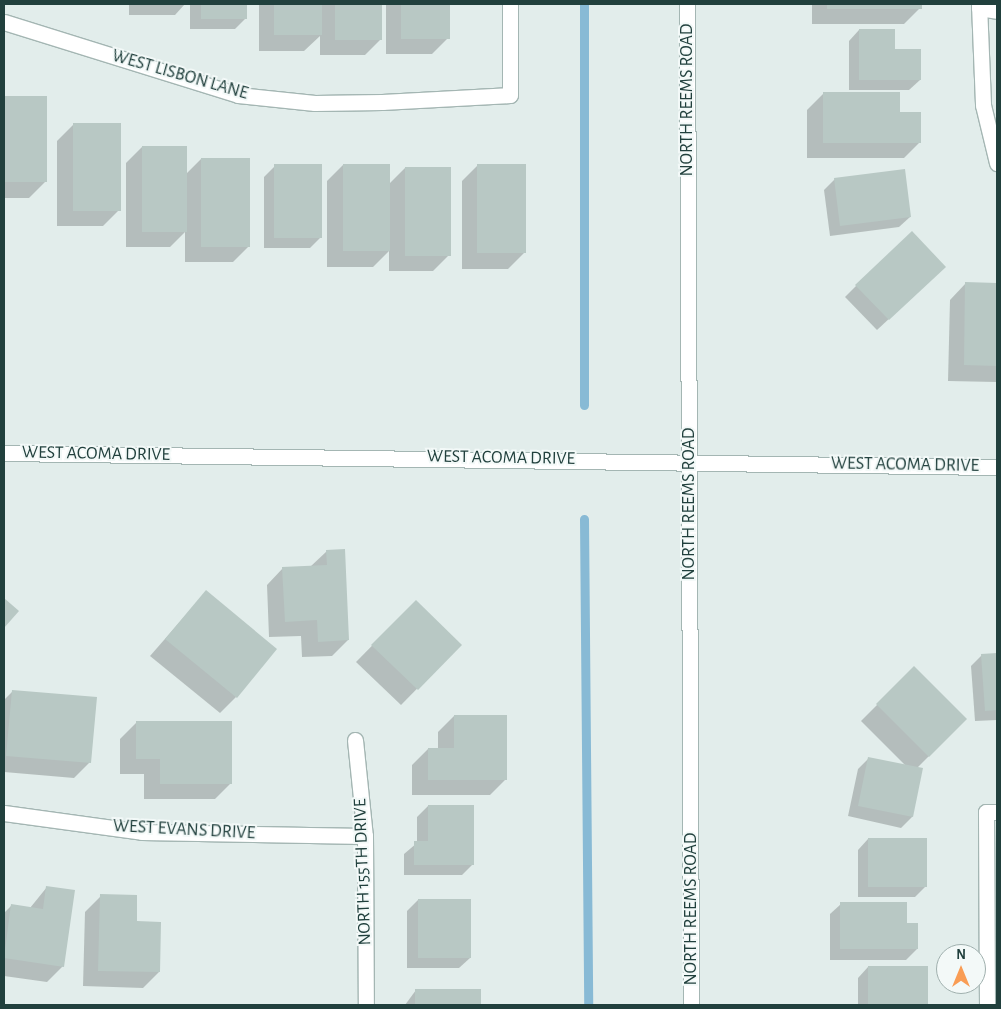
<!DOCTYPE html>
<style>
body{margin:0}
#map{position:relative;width:1001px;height:1009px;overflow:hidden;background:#e2edeb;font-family:"Alegreya Sans",sans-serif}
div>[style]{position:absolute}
.shadow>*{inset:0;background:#0003}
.stream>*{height:9px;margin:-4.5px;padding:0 4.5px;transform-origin:4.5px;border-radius:4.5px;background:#88bad5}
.building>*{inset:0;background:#b8c8c4}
.roads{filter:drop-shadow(1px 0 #a4b6b3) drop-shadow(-1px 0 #a4b6b3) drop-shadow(0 1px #a4b6b3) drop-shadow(0 -1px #a4b6b3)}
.street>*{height:15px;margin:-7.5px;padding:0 7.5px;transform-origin:7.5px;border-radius:7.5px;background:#fff}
.secondary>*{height:15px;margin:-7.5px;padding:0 7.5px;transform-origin:7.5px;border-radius:7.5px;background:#fff}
span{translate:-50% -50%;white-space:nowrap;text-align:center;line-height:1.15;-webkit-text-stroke:4px #f3f9f8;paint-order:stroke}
.street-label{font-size:18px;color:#21403d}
.frame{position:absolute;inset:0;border:5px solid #21403d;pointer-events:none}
.north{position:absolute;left:936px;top:944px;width:50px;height:50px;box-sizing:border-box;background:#f3f9f8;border:1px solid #9fafad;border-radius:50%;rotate:0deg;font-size:14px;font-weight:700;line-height:20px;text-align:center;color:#21403d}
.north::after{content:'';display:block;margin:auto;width:18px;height:22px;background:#f99d55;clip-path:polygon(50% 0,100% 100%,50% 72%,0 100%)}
</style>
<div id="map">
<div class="shadow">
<i style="clip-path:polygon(129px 4px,185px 4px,175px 15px,129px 15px)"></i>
<i style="clip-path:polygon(190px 4px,246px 4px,246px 18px,235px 29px,190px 29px)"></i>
<i style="clip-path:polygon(259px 4px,381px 4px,381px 39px,365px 55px,320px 55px,320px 36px,304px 51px,259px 51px)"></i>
<i style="clip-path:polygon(386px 4px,448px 4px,448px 38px,432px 54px,386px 54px)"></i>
<i style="clip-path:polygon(812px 4px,920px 4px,920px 8px,904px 24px,812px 24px)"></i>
<i style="clip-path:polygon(859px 30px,894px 50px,920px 80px,909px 90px,849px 90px,849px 41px)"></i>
<i style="clip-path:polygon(823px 94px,899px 113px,920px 142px,904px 158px,807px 158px,807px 110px)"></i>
<i style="clip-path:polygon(4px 97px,45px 97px,45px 182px,29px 198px,4px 198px)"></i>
<i style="clip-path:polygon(73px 125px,119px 210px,103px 226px,57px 226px,57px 141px)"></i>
<i style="clip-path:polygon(142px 147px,186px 174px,201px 159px,249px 246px,233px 262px,185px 262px,185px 232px,170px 247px,126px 247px,126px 163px)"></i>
<i style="clip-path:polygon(343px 165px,389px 184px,405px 168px,449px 255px,433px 271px,389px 271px,389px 251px,373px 267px,327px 267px,327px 181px)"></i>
<i style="clip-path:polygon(478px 165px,524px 253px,508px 269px,462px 269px,462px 181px)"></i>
<i style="clip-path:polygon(275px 166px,320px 238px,310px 248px,264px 248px,264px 177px)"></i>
<i style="clip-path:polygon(835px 179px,910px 217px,899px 227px,830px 236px,824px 190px)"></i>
<i style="clip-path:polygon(934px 277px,877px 330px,845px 297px,856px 286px)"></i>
<i style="clip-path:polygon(966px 283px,997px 284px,996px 382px,948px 381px,950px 300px)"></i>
<i style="clip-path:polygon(327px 551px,348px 640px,332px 656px,302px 657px,301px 636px,269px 637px,267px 585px,283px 568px,310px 567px)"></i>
<i style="clip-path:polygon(206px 592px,236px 697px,220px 713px,150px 656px)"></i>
<i style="clip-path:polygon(416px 601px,460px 645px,401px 705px,356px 662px)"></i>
<i style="clip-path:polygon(997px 654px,997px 720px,975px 721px,971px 666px,982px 655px)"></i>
<i style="clip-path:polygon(914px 668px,966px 719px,917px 768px,921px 769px,912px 817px,901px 828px,848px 816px,858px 769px,869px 758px,906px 766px,861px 721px)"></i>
<i style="clip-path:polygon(12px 692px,90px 762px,74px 778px,4px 772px,4px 700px)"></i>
<i style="clip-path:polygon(454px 716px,506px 779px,490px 795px,412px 795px,412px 765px,428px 749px,438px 749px,438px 732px)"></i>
<i style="clip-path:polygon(136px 723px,231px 783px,215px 799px,144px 799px,144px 774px,120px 774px,120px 739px)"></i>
<i style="clip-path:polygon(428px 806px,473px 864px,462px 875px,404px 875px,404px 854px,417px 843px,417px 817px)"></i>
<i style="clip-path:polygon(868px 839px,926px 886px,915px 897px,858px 897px,858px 850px)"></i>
<i style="clip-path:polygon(47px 887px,63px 966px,47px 982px,4px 976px,4px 913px,11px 906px,30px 908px)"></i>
<i style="clip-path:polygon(101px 896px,136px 923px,159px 972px,143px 988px,83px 986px,85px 912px)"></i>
<i style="clip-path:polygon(418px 900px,470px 958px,459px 968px,407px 968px,407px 911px)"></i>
<i style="clip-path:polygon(841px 904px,917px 949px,906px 960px,830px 960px,830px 914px)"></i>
<i style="clip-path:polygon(868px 967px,927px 967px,927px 1005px,858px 1005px,858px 978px)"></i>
<i style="clip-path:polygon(416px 990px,479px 990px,479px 1005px,405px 1005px)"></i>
</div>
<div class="stream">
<i style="left:584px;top:4px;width:401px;rotate:90deg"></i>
<i style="left:584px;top:519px;width:486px;rotate:89.5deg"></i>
</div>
<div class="building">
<i style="clip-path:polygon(201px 4px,247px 4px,247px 19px,201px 19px)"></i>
<i style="clip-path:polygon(274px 4px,322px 4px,322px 35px,274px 35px)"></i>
<i style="clip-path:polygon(335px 4px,382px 4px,382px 40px,335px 40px)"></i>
<i style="clip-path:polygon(401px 4px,450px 4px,450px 39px,401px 39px)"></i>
<i style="clip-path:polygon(827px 4px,922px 4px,922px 9px,827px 9px)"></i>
<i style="clip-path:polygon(859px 29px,895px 29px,895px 49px,921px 49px,921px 80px,859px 80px)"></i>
<i style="clip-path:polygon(823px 92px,900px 92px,900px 112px,921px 112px,921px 143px,823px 143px)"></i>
<i style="clip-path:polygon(4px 96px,47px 96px,47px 182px,4px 182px)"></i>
<i style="clip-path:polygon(73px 123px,121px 123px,121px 211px,73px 211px)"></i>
<i style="clip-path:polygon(142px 146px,187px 146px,187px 232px,142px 232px)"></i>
<i style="clip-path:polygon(201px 158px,250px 158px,250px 247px,201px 247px)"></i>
<i style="clip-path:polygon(274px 164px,322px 164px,322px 238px,274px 238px)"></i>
<i style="clip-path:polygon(343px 164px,390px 164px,390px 251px,343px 251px)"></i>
<i style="clip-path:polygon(477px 164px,526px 164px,526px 253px,477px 253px)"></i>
<i style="clip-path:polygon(405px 167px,451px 167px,451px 256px,405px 256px)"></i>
<i style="clip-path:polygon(905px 169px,911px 217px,840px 226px,834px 178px)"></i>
<i style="clip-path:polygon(912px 231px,946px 267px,889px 320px,855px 285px)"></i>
<i style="clip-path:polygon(965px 282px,997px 283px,997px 366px,964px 365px)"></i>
<i style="clip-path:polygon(345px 549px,349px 640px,318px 642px,317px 620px,285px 622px,282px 567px,327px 565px,326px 550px)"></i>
<i style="clip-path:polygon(206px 590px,277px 649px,237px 698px,165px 639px)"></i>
<i style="clip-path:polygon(4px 598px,19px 611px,4px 628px)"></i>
<i style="clip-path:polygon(416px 600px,462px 645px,418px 690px,371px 645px)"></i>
<i style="clip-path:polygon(997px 653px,997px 710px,985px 711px,981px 654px)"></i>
<i style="clip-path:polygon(914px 666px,967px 719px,929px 757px,876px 704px)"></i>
<i style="clip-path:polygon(12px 690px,97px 697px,91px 763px,6px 756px)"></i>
<i style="clip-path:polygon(454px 715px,507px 715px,507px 780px,428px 780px,428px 748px,454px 748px)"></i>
<i style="clip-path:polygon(136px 721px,232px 721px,232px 784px,160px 784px,160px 759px,136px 759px)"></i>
<i style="clip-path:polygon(868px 757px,923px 768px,913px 817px,858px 806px)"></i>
<i style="clip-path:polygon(428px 805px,474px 805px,474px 865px,414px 865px,414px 841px,428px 841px)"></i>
<i style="clip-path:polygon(868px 838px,927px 838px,927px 887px,868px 887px)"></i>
<i style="clip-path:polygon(46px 886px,75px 890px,64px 967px,4px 958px,11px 904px,43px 909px)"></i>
<i style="clip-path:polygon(100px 894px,137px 895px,137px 921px,161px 922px,160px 972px,98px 971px)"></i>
<i style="clip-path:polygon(418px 899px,471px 899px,471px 958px,418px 958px)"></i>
<i style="clip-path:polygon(840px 902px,907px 902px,907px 923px,918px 923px,918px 949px,840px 949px)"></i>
<i style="clip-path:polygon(868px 966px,928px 966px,928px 1005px,868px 1005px)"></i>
<i style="clip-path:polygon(415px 989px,481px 989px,481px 1005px,415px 1005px)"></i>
</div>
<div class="roads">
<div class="street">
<i style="left:979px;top:4px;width:101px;rotate:87.7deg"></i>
<i style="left:983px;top:105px;width:60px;rotate:76.4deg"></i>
<i style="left:979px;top:8px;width:18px;rotate:9deg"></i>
<i style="left:4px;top:22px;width:245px;rotate:17.3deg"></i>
<i style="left:238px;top:95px;width:77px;rotate:5.9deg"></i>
<i style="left:315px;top:103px;width:67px;rotate:-0.9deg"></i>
<i style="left:382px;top:102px;width:128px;rotate:-3.1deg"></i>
<i style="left:510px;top:95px;width:91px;rotate:-90deg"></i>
<i style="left:355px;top:740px;width:97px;rotate:84.1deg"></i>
<i style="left:365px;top:836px;width:169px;rotate:89.7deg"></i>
<i style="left:4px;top:813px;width:139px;rotate:7.8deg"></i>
<i style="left:142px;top:832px;width:223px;rotate:1deg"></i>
<i style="left:987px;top:1005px;width:193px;rotate:-90.3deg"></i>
<i style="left:986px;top:812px;width:11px"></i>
</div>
<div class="secondary">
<i style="left:687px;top:4px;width:1001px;rotate:89.77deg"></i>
<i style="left:4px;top:453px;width:993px;rotate:0.81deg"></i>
</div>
</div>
<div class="street-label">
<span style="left:180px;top:75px;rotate:16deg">WEST LISBON LANE</span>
<span style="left:687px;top:100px;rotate:-90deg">NORTH REEMS ROAD</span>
<span style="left:96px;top:454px;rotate:1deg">WEST ACOMA DRIVE</span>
<span style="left:501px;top:458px;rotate:1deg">WEST ACOMA DRIVE</span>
<span style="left:905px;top:465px;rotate:1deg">WEST ACOMA DRIVE</span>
<span style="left:689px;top:504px;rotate:-90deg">NORTH REEMS ROAD</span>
<span style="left:184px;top:830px;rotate:3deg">WEST EVANS DRIVE</span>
<span style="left:363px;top:872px;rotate:-92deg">NORTH 155TH DRIVE</span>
<span style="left:691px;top:909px;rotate:-90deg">NORTH REEMS ROAD</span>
</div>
<div class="frame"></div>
<div class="north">N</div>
</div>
